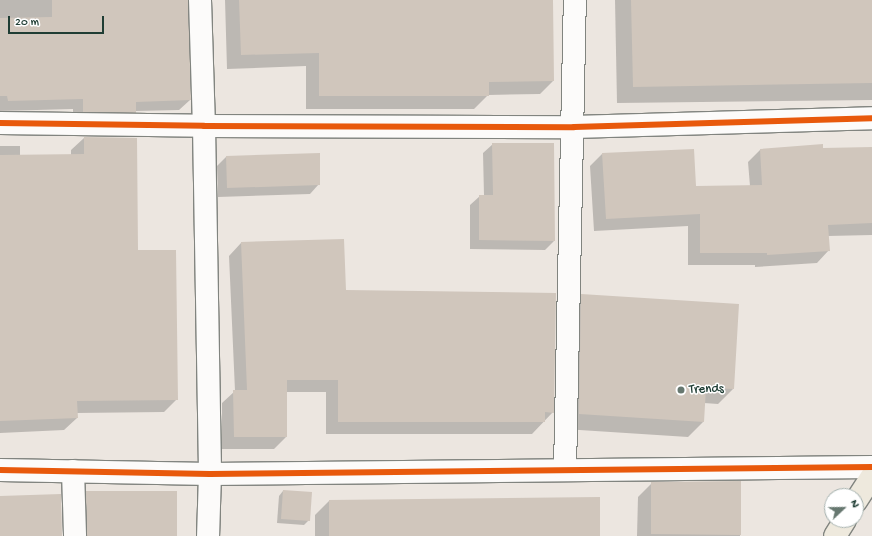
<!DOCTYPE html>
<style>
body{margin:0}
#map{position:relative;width:872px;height:536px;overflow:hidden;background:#ece6e0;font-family:"Gochi Hand",sans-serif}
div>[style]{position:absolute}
.shadow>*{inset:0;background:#0003}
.building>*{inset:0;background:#d0c6bc}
.roads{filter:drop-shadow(1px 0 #81847f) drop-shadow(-1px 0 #81847f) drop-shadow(0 1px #81847f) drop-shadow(0 -1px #81847f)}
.minor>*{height:22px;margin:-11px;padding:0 11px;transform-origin:11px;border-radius:11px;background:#fcfbfa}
.highway>*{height:22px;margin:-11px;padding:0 11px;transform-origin:11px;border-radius:11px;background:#eee9dd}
.cycleway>*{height:6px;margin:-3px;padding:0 3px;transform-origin:3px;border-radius:3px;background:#e8590c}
.dots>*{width:11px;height:11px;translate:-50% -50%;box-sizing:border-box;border:2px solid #fff;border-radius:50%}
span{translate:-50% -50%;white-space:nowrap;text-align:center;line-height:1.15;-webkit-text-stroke:3px #fff;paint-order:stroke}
.poi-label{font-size:13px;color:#1f3d34}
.left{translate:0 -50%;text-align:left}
.north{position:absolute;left:824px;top:488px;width:40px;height:40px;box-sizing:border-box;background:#fff;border:1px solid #a5b1ae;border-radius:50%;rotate:68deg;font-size:11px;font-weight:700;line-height:16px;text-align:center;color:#1f3d34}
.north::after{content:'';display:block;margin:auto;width:14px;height:18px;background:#677870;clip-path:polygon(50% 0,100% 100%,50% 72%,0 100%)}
.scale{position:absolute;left:8px;top:16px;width:96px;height:18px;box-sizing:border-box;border:2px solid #1f3d34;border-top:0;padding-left:5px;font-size:12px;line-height:14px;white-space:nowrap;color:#1f3d34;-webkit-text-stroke:3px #fff;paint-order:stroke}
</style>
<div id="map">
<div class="shadow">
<i style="clip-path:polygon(0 0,187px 0,190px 100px,179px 110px,136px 111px,125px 123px,73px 122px,73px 109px,0 111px)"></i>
<i style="clip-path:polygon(225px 0,553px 0,553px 81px,540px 94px,488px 95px,474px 109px,306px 109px,306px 66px,227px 69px)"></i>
<i style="clip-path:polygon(615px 0,872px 0,872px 100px,617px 103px)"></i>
<i style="clip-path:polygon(84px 138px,137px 251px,177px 399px,164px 412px,76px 413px,77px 418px,64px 430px,0 433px,0 146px,20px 146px,20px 156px,71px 155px,71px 150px)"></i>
<i style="clip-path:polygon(493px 144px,554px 241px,545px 250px,470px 249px,470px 205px,480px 196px,484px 196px,483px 153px)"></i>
<i style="clip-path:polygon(872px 148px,872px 235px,828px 236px,829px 250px,817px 263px,755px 267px,755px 265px,688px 265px,688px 226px,594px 231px,590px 166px,602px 154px,695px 187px,750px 186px,748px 162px,760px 150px)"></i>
<i style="clip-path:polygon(319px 155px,319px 184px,310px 194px,218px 197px,217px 166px,226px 157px)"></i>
<i style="clip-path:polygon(241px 243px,345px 291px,553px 412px,532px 434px,326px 434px,326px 392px,286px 392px,286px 437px,274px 449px,222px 449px,222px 403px,235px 391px,229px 256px)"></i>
<i style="clip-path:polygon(582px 295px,733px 389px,718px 404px,704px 403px,703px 422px,688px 437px,564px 429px,567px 310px)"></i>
<i style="clip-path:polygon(740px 482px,740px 536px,637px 536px,638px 497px,652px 483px)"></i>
<i style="clip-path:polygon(283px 491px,309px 520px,304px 525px,277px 523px,279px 496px)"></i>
<i style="clip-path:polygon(87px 492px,177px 536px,77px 536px,76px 502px)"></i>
<i style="clip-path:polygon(599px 498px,599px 536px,315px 536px,315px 515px,329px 501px)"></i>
</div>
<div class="building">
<i style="clip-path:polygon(52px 0,188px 0,191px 100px,136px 102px,136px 113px,83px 112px,83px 99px,8px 101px,7px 96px,0 96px,0 18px,52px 17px)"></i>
<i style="clip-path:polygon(239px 0,553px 0,554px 81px,489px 82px,489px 96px,319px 96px,319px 53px,241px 55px)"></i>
<i style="clip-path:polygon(631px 0,872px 0,872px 83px,633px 87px)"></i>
<i style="clip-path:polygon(84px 137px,137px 138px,138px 250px,176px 250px,178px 400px,77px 401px,78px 418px,0 421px,0 155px,84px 154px)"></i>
<i style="clip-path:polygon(492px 143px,554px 143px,555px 241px,479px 240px,479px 195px,493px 195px)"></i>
<i style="clip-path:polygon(823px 144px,823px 148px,872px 147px,872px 223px,828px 225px,830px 251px,767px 255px,767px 253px,700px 253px,700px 214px,606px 219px,602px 153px,694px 149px,696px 186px,762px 185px,760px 149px)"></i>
<i style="clip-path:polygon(320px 153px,320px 185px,227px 188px,226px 156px)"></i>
<i style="clip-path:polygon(344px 239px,346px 290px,556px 293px,554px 413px,545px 412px,545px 422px,338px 422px,338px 380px,287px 380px,287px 437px,234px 437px,233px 390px,247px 390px,241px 242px)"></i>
<i style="clip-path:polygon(581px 294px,739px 304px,734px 389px,706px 388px,704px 422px,579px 414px)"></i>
<i style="clip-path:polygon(741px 481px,741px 535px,651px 534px,651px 482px)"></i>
<i style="clip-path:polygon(283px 490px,312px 492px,310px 521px,281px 519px)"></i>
<i style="clip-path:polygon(86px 491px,177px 491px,177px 536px,87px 536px)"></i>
<i style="clip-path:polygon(61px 494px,62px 536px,0 536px,0 496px)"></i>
<i style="clip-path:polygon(600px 497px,600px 536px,329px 536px,329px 500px)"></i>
</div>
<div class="roads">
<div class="minor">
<i style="left:200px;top:0;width:126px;rotate:88.2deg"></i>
<i style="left:204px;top:126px;width:348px;rotate:89deg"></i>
<i style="left:210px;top:474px;width:62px;rotate:91.8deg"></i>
<i style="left:0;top:123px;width:204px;rotate:0.8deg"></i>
<i style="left:204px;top:126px;width:370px;rotate:0.2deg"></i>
<i style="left:574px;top:127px;width:298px;rotate:-1.7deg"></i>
<i style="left:0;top:470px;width:210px;rotate:1.1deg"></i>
<i style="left:210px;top:474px;width:662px;rotate:-0.61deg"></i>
<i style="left:565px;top:470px;width:470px;rotate:-88.8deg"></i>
<i style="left:73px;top:471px;width:65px;rotate:88.2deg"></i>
</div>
<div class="highway">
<i style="left:856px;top:501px;width:30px;rotate:-57deg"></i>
<i style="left:835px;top:536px;width:19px;rotate:-58deg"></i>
</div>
</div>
<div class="cycleway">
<i style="left:0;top:123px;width:204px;rotate:0.8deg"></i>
<i style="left:204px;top:126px;width:370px;rotate:0.2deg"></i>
<i style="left:574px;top:127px;width:298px;rotate:-1.7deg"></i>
<i style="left:0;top:470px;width:210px;rotate:1.1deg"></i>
<i style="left:210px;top:474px;width:662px;rotate:-0.61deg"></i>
</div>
<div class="dots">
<i style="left:681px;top:390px;background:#677870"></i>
</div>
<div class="poi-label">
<span class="left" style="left:689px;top:390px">Trends</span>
</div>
<div class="north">N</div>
<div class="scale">20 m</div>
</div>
